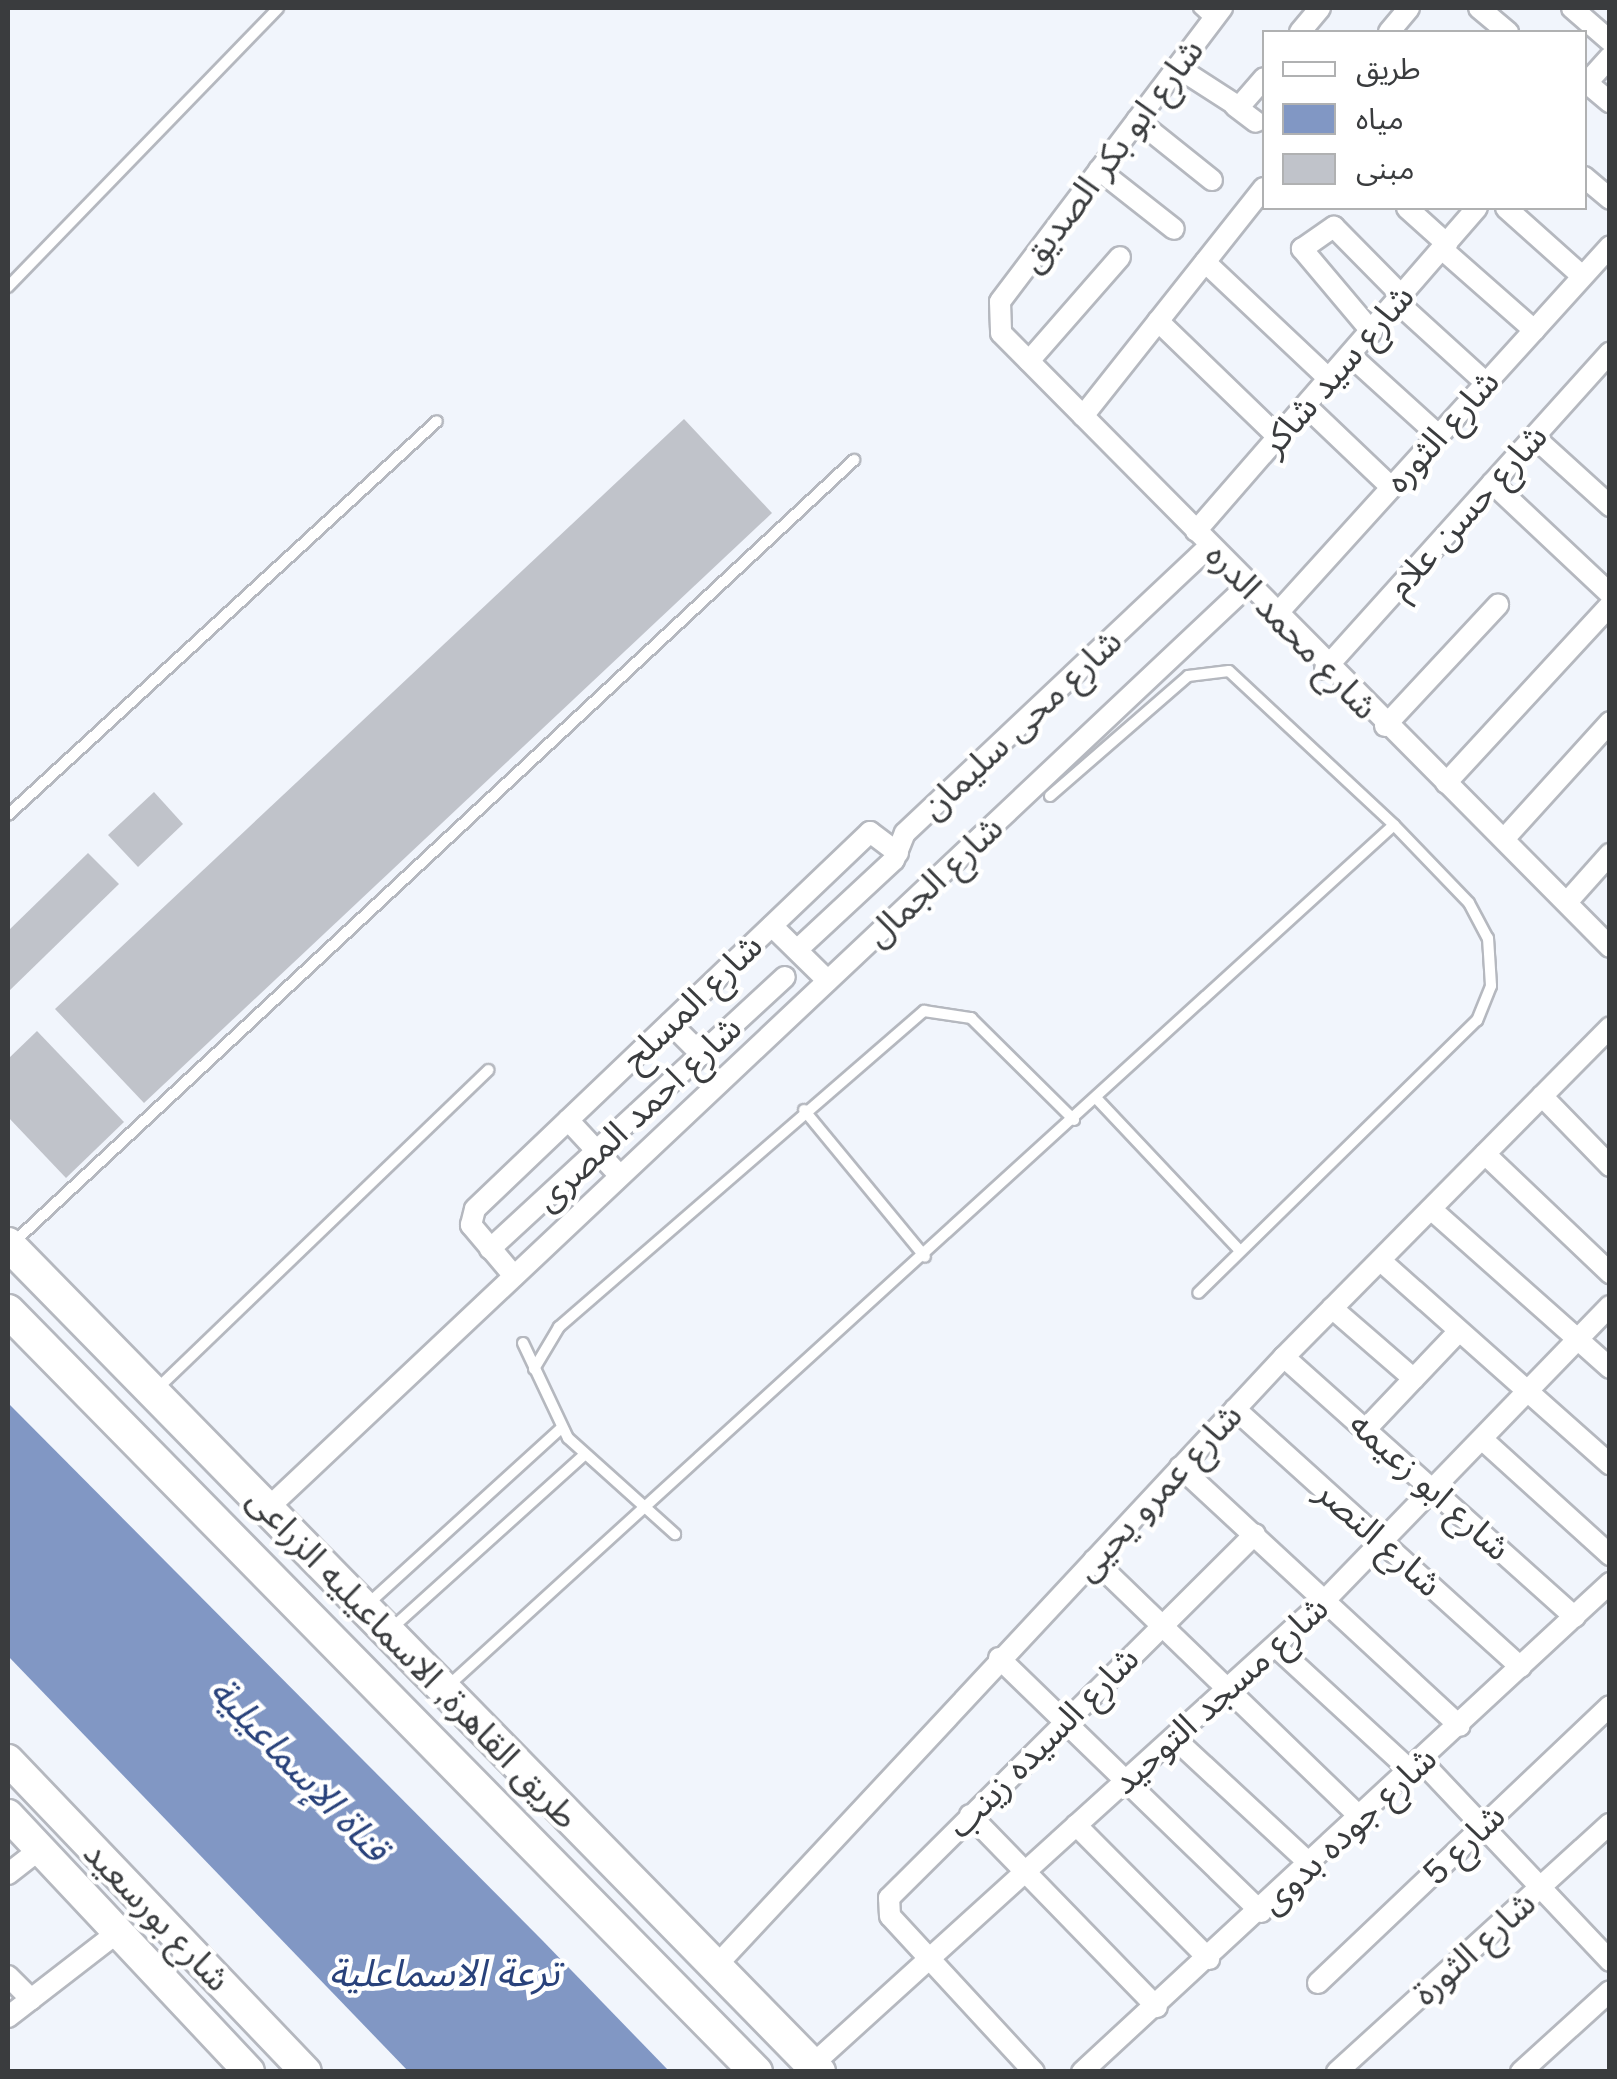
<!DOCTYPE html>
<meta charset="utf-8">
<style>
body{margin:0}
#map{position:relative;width:1617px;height:2079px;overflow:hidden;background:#f1f5fc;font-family:Helvetica,"Noto Sans Arabic",sans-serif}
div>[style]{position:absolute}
.water>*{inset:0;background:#8197c4}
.building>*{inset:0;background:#c0c3ca}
.roads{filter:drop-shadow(2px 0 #b5b8bf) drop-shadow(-2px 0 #b5b8bf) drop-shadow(0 2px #b5b8bf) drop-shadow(0 -2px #b5b8bf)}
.lane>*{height:10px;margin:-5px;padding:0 5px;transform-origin:5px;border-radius:5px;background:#fff}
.street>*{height:20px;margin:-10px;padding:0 10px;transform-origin:10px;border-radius:10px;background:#fff}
.secondary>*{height:30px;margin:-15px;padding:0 15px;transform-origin:15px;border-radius:15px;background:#fff}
.primary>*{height:32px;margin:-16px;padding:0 16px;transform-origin:16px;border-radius:16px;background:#fff}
span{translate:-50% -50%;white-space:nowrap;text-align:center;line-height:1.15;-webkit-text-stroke:9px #fff;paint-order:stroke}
.street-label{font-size:35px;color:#3a3c3e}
.water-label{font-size:38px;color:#29427b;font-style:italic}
.frame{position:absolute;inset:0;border:10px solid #3a3c3e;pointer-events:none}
.legend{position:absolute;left:1262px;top:30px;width:325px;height:180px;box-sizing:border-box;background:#fff;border:2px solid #b0b1b2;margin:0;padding:12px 18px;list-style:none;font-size:30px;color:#3a3c3e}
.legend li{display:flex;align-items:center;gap:20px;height:50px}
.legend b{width:50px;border:2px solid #b0b1b2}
</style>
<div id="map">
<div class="water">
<i style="clip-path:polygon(8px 1403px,541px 1939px,669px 2071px,408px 2071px,8px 1656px)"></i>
</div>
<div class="building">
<i style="clip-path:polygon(684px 419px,772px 513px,144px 1103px,55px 1009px)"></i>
<i style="clip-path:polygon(154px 792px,183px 824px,138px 867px,108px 835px)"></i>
<i style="clip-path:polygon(88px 853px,119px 884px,8px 992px,8px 931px)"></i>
<i style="clip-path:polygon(37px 1031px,124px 1122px,66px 1178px,8px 1117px,8px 1059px)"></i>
</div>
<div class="roads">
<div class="lane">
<i style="left:1199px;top:8px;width:18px;rotate:43deg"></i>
<i style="left:8px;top:287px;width:388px;rotate:-45.9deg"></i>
<i style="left:1050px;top:796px;width:183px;rotate:-41deg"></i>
<i style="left:1188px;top:676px;width:41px;rotate:-7deg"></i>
<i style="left:1229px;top:671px;width:226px;rotate:43deg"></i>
<i style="left:1394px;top:825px;width:108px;rotate:46.1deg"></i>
<i style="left:1469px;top:903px;width:40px;rotate:62deg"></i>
<i style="left:1488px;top:938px;width:48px;rotate:86.4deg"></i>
<i style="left:1491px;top:986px;width:37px;rotate:112deg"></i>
<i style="left:1477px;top:1020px;width:390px;rotate:135.6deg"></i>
<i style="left:8px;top:815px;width:582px;rotate:-42.56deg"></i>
<i style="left:1097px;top:1099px;width:209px;rotate:46.7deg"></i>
<i style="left:804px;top:1110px;width:190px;rotate:50.5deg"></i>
<i style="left:14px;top:1242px;width:1148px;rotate:-42.95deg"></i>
<i style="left:523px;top:1343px;width:105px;rotate:64.7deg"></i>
<i style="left:568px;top:1438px;width:144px;rotate:41.9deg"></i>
<i style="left:534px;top:1369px;width:49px;rotate:-59.2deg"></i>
<i style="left:559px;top:1327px;width:483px;rotate:-40.9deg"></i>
<i style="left:924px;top:1011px;width:48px;rotate:8.5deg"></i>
<i style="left:971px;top:1018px;width:145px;rotate:44.7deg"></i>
<i style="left:157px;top:1389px;width:460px;rotate:-43.9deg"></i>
<i style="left:369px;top:1603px;width:258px;rotate:-42.3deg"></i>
<i style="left:392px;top:1628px;width:260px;rotate:-42deg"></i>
<i style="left:448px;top:1686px;width:1279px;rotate:-42.31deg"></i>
</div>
<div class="street">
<i style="left:1222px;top:8px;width:368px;rotate:127.1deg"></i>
<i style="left:1000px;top:302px;width:31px;rotate:88deg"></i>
<i style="left:1001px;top:333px;width:865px;rotate:45.23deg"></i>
<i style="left:1479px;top:8px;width:38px;rotate:40deg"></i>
<i style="left:1572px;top:8px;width:50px;rotate:41deg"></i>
<i style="left:1300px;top:32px;width:31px;rotate:-50deg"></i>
<i style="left:1389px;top:32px;width:31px;rotate:-50deg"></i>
<i style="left:1177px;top:67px;width:74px;rotate:32.8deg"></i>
<i style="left:1239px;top:107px;width:38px;rotate:-49deg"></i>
<i style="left:1587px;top:83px;width:30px;rotate:40deg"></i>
<i style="left:1584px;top:86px;width:39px;rotate:-48deg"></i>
<i style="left:1235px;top:106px;width:26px;rotate:37deg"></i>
<i style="left:1137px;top:120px;width:96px;rotate:38.7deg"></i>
<i style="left:1099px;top:170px;width:95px;rotate:38.2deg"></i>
<i style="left:1584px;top:177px;width:34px;rotate:40deg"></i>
<i style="left:1407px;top:208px;width:54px;rotate:42deg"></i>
<i style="left:1506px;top:208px;width:102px;rotate:41.8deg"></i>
<i style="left:1442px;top:249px;width:123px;rotate:41.4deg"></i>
<i style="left:1205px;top:262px;width:172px;rotate:43.3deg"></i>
<i style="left:1397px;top:302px;width:120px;rotate:42.3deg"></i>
<i style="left:1158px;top:321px;width:168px;rotate:44deg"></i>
<i style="left:1372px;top:332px;width:109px;rotate:-130.1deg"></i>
<i style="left:1302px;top:249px;width:39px;rotate:-35deg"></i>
<i style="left:1334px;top:227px;width:97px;rotate:45.4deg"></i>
<i style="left:1351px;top:356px;width:118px;rotate:42.2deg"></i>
<i style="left:1029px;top:361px;width:138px;rotate:-48.8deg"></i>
<i style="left:1306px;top:406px;width:117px;rotate:43.6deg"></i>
<i style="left:1083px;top:416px;width:291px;rotate:-51.6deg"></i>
<i style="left:1534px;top:437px;width:103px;rotate:42.2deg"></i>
<i style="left:1492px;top:483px;width:162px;rotate:43.2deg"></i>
<i style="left:1196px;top:531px;width:428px;rotate:-49deg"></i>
<i style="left:1275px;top:616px;width:499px;rotate:-47.8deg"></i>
<i style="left:1325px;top:669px;width:426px;rotate:-48deg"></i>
<i style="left:1385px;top:726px;width:166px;rotate:-47deg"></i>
<i style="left:1446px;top:783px;width:242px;rotate:-47.3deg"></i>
<i style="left:1504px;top:839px;width:158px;rotate:-47.8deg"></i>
<i style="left:1569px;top:900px;width:62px;rotate:-48.3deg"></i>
<i style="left:772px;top:926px;width:78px;rotate:44.5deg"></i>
<i style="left:797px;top:950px;width:132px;rotate:-42.9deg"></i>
<i style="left:894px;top:860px;width:29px;rotate:-68deg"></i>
<i style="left:905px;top:833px;width:419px;rotate:-43.3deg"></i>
<i style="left:670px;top:1023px;width:45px;rotate:45deg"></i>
<i style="left:1542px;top:1096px;width:98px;rotate:45.8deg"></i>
<i style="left:568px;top:1120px;width:76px;rotate:47.1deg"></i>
<i style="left:1485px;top:1154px;width:173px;rotate:43.6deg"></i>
<i style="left:1431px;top:1209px;width:239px;rotate:41.6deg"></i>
<i style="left:490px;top:1249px;width:401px;rotate:-42.7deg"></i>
<i style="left:1381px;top:1261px;width:306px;rotate:41.6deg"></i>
<i style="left:514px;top:1276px;width:67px;rotate:-130.1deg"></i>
<i style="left:471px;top:1225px;width:16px;rotate:-76deg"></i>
<i style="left:475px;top:1209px;width:546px;rotate:-43.66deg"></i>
<i style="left:870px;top:832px;width:35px;rotate:37deg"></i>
<i style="left:1332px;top:1308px;width:108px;rotate:40.9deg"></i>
<i style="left:1284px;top:1357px;width:390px;rotate:41.8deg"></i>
<i style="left:1235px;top:1409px;width:385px;rotate:42.1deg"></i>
<i style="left:1366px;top:1429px;width:135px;rotate:-46.5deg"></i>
<i style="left:1482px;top:1439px;width:173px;rotate:42.2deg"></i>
<i style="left:1180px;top:1467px;width:381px;rotate:42.8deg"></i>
<i style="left:267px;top:1509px;width:1346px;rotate:-43.28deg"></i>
<i style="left:1094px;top:1560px;width:373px;rotate:44deg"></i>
<i style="left:1275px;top:1646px;width:186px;rotate:42.6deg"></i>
<i style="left:999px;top:1658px;width:365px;rotate:44.1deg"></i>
<i style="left:1174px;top:1738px;width:188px;rotate:42.8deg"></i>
<i style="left:1422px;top:1762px;width:274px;rotate:46.6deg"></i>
<i style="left:970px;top:1815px;width:268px;rotate:45.8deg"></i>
<i style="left:1076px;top:1825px;width:189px;rotate:45.2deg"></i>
<i style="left:8px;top:1874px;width:41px;rotate:-38deg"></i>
<i style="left:716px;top:1966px;width:833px;rotate:-47deg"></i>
<i style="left:1284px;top:1357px;width:464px;rotate:-45.3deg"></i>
<i style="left:8px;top:1976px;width:33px;rotate:45deg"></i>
<i style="left:1318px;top:1983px;width:402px;rotate:-43.5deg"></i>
<i style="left:8px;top:2017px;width:139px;rotate:-37.7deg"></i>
<i style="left:812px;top:2065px;width:694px;rotate:-42.2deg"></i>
<i style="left:1326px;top:1599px;width:408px;rotate:-45.9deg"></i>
<i style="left:1034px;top:2072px;width:212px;rotate:-132.7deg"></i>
<i style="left:890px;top:1916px;width:18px;rotate:-93deg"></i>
<i style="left:889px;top:1898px;width:516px;rotate:-44.84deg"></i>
<i style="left:1082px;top:2072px;width:720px;rotate:-42.8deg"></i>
<i style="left:1337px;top:2072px;width:369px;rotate:-42.3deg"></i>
<i style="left:1521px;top:2072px;width:120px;rotate:-42.3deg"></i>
</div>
<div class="secondary">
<i style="left:8px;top:1760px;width:431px;rotate:46.3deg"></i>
<i style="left:8px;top:1815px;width:352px;rotate:46.8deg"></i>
</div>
<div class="primary">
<i style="left:8px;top:1244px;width:1159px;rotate:45.59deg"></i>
<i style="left:8px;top:1311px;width:1067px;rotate:45.49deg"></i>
</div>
</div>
<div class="street-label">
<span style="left:1111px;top:155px;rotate:-53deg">شارع ابو بكر الصديق</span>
<span style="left:1337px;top:370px;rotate:-49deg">شارع سيد شاكر</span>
<span style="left:1442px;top:431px;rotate:-48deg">شارع الثوره</span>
<span style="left:1467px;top:511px;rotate:-48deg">شارع حسن علام</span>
<span style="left:1292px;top:631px;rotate:46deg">شارع محمد الدره</span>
<span style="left:1021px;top:724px;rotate:-43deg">شارع محى سليمان</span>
<span style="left:934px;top:881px;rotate:-43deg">شارع الجمال</span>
<span style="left:692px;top:1002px;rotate:-44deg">شارع المسلح</span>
<span style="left:638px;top:1113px;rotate:-43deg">شارع احمد المصرى</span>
<span style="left:1430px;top:1486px;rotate:42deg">شارع ابو زعيمه</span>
<span style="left:1158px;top:1492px;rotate:-47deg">شارع عمرو يحيى</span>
<span style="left:1379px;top:1538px;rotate:42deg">شارع النصر</span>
<span style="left:413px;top:1658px;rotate:46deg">طريق القاهرة, الاسماعيليه الزراعى</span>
<span style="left:1220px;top:1695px;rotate:-42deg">شارع مسجد التوحيد</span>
<span style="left:1043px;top:1742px;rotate:-45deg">شارع السيده زينب</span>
<span style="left:1348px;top:1830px;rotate:-43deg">شارع جوده بدوى</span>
<span style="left:1464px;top:1844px;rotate:-44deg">شارع 5</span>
<span style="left:157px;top:1916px;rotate:46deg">شارع بورسعيد</span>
<span style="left:1474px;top:1948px;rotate:-42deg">شارع الثورة</span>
</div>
<div class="water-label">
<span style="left:299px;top:1770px;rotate:46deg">قناة الإسماعيلية</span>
<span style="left:444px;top:1974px">ترعة الاسماعلية</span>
</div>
<div class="frame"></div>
<ul class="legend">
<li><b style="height:12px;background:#fff"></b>طريق</li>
<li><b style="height:28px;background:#8197c4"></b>مياه</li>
<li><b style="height:28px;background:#c0c3ca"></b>مبنى</li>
</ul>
</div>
